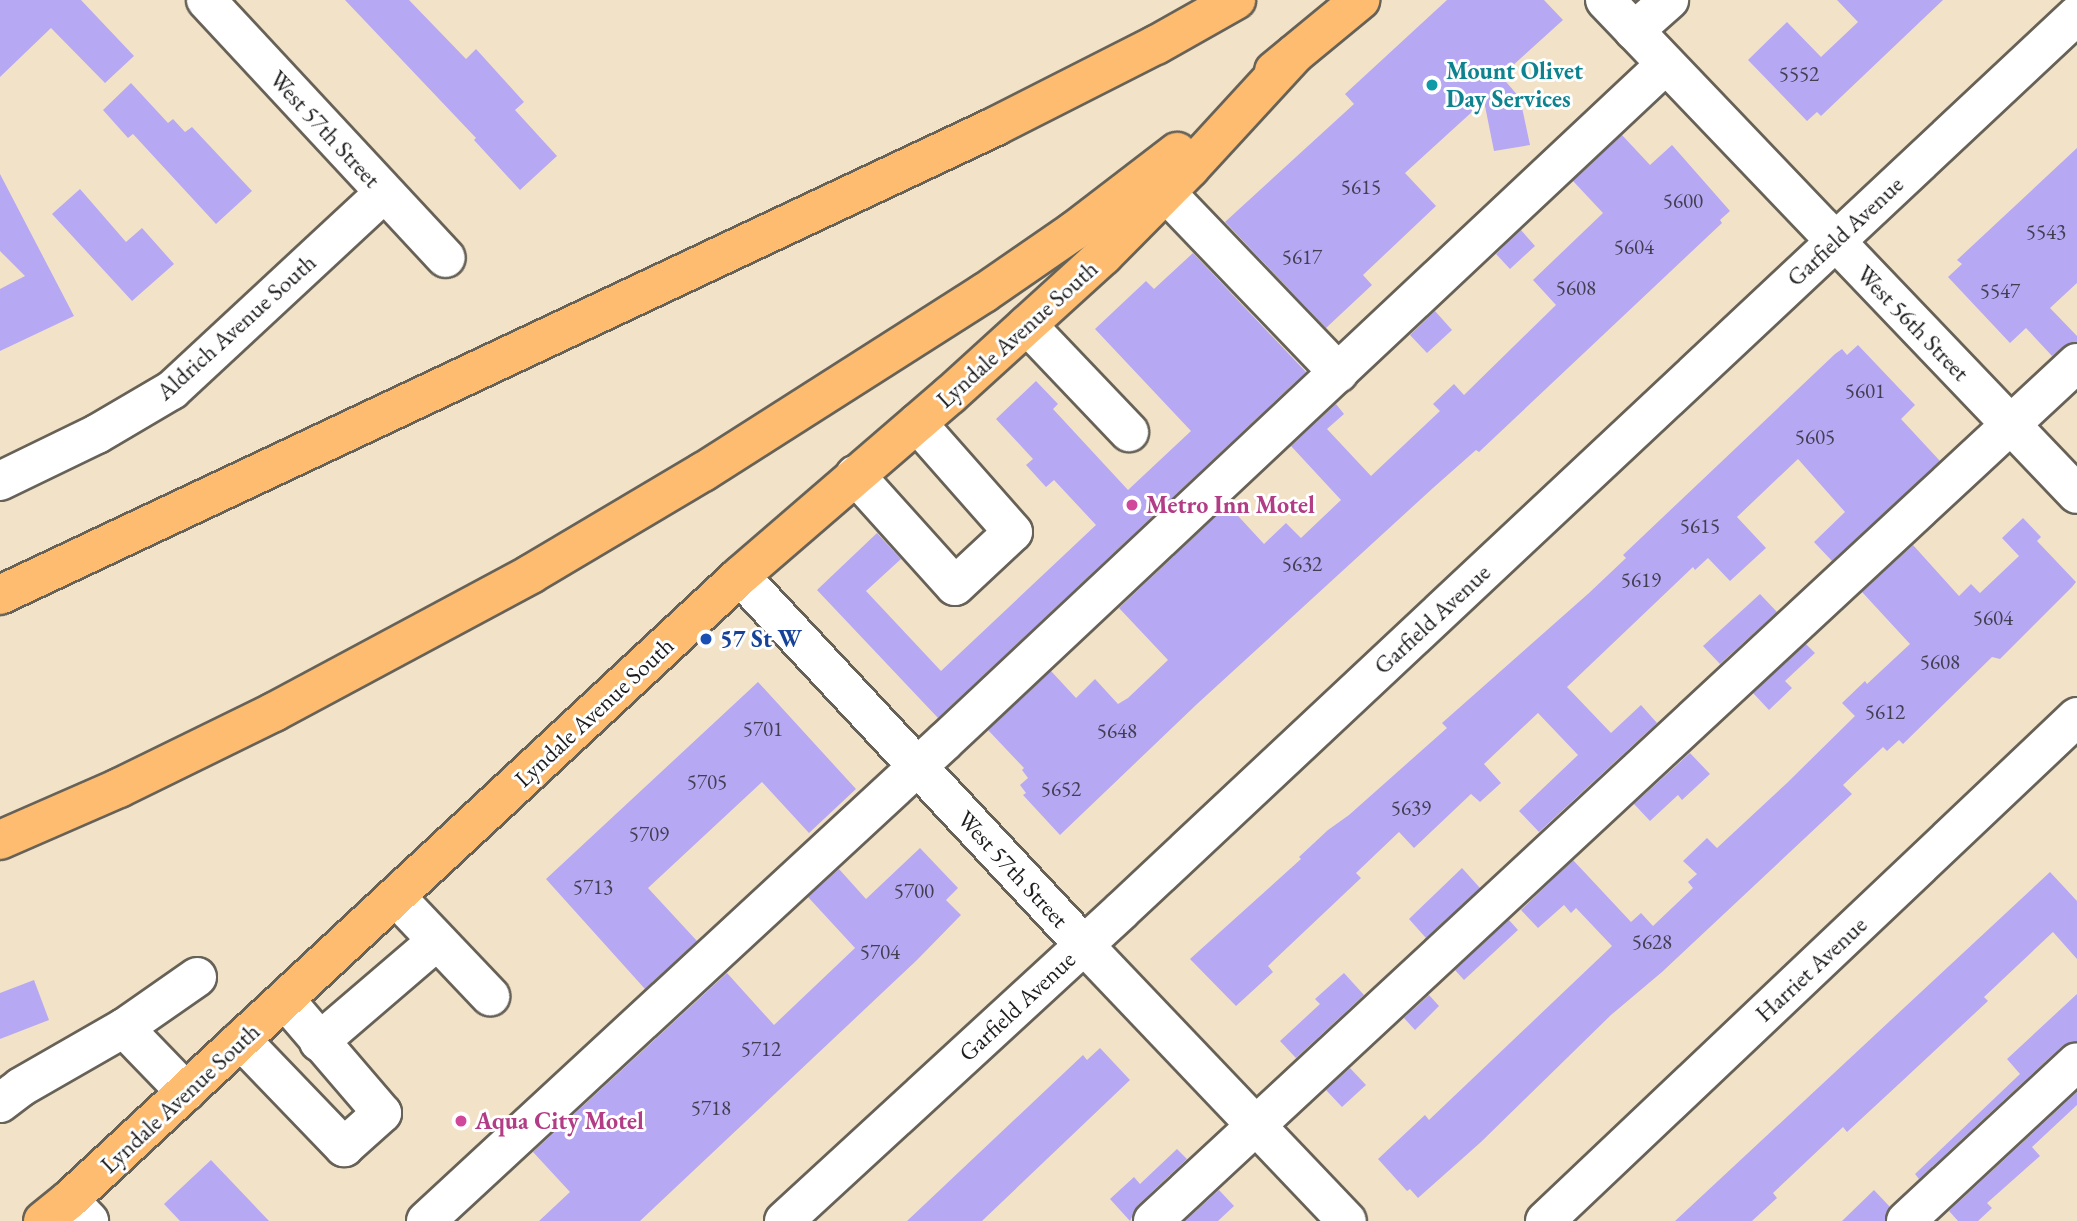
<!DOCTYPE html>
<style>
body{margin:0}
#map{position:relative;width:2077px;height:1221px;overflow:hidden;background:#f2e3c8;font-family:"EB Garamond",serif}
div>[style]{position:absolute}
.building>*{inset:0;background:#b6a8f3}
.roads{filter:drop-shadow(2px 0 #676258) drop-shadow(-2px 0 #676258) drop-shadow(0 2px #676258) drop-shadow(0 -2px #676258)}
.minor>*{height:38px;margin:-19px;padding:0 19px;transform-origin:19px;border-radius:19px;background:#fff}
.major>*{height:38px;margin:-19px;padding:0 19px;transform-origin:19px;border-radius:19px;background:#fdbc70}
.dots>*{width:19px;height:19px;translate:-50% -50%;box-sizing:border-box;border:4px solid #fff;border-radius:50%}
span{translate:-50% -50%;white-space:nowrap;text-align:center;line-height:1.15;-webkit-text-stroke:6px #fff;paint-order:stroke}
.number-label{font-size:21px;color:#423f52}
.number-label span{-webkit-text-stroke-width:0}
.culture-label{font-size:24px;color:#0d838f;font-weight:700}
.left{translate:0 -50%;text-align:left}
.street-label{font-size:24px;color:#1c1c1c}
.hotel-label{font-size:24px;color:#b23c85;font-weight:700}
.transit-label{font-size:24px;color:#164399;font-weight:700}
</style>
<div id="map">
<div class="building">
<i style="clip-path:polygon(0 0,81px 0,134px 56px,105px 83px,51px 28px,0 77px)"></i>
<i style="clip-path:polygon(345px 0,409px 0,466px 59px,476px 49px,524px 102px,515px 110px,557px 156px,520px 190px,474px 140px,476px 138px)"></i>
<i style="clip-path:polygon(1447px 0,1544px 0,1563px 20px,1501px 76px,1520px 98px,1530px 145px,1494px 151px,1484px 101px,1405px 173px,1436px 206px,1363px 275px,1372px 285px,1326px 328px,1225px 222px,1354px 104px,1345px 94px)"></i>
<i style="clip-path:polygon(1837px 0,1943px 0,1821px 116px,1817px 112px,1807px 121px,1748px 60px,1787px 22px,1821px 57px,1858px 22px)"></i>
<i style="clip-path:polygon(131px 83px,168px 123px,173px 119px,185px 132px,192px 127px,252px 191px,216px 224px,133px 134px,128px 138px,103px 110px)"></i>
<i style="clip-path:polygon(1622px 135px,1650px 165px,1672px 145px,1730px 211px,1720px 220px,1722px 223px,1479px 452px,1476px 450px,1433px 488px,1196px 705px,1060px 835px,1023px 795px,1026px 793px,1020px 785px,1028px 778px,1022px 770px,1024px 768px,988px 730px,1051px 671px,1076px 698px,1095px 679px,1118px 704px,1128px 698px,1168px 660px,1119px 608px,1228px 505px,1264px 544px,1286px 523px,1301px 538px,1341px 500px,1291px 446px,1336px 404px,1344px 414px,1327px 429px,1371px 476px,1440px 411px,1433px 404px,1454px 384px,1464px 395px,1556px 305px,1533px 280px,1603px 213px,1573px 181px)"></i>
<i style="clip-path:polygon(2077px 148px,2077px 283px,2050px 308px,2077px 336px,2077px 342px,2063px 347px,2052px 356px,2026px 328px,2010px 343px,1948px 277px,1962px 264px,1957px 260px)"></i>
<i style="clip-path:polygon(0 174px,74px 316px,0 351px,0 289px,25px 276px,0 251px)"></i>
<i style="clip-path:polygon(80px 189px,126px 242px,142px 228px,174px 264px,132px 301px,52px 214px)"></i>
<i style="clip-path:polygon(1521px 230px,1535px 246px,1510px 269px,1496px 254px)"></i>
<i style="clip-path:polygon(1193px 253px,1306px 372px,938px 718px,817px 590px,877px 533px,901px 559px,866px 591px,941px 671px,1096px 525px,1054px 480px,1046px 487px,1026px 465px,1033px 459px,996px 419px,1036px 381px,1058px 404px,1053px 409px,1128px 490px,1191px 431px,1095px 329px,1146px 281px,1154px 289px)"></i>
<i style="clip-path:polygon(1435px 311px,1452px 330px,1427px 353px,1410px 335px)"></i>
<i style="clip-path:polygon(1858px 345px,1915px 405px,1901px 419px,1940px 461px,1832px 561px,1814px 542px,1845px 512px,1798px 459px,1737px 517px,1766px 548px,1730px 581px,1708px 558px,1695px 570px,1693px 567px,1567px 687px,1611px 733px,1641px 705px,1657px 723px,1539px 832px,1519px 811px,1578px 755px,1538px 713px,1484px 764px,1501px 783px,1480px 802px,1471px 794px,1414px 848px,1399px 832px,1356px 873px,1361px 878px,1268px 966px,1273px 972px,1236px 1006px,1190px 959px,1301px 859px,1299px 857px,1328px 830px,1349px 815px,1447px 728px,1442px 723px,1589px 593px,1626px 558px,1623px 555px,1835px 354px,1842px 349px,1847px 355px)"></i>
<i style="clip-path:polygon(2023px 518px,2041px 537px,2037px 541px,2076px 582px,2072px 587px,2000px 659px,1992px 657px,1903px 744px,1899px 740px,1887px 751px,1883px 747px,1843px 785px,1852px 794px,1662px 972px,1611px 1015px,1481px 1142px,1418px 1198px,1410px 1189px,1407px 1191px,1378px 1159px,1425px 1115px,1429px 1120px,1612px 946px,1576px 908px,1571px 913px,1564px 905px,1538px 928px,1521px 910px,1573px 860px,1631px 922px,1641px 913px,1653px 926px,1693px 888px,1688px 882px,1697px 874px,1683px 861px,1707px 838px,1717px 848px,1787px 783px,1855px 716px,1842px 703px,1865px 681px,1867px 684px,1910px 644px,1862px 592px,1913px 545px,1959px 596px,1971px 584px,1980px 593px,2019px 556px,2002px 538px)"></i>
<i style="clip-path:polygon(1760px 594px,1777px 612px,1720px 664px,1703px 646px)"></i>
<i style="clip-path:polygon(1806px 644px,1815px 653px,1785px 681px,1792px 688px,1769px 710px,1753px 693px)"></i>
<i style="clip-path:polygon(758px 682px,856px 789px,809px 833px,762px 782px,648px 888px,697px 941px,645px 989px,546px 879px)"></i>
<i style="clip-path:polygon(1690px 753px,1710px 774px,1682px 800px,1678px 795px,1650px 821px,1634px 804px)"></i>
<i style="clip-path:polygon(920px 848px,958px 888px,946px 900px,961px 915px,917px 960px,640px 1221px,539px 1221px,570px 1192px,533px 1152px,727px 973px,774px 1025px,855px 948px,808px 897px,839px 869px,866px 899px)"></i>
<i style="clip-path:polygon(1462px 868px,1480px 888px,1426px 938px,1409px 919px)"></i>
<i style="clip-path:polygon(2050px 872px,2077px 901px,2077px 959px,2053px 932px,1984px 997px,1988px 1001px,1900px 1083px,1847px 1132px,1843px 1127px,1773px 1193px,1777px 1198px,1752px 1221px,1675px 1221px)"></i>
<i style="clip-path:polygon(1509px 920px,1518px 930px,1464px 980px,1455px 970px)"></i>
<i style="clip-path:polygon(1344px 973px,1364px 995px,1296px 1058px,1280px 1041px,1320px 1004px,1315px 999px)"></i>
<i style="clip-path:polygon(34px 980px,49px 1020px,0 1039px,0 993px)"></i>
<i style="clip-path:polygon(2077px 994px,2077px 1041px,2062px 1046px,1919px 1179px,1915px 1174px,2020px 1074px,2007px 1059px)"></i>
<i style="clip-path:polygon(1429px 995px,1439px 1006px,1415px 1030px,1404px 1018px)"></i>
<i style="clip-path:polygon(1100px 1048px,1130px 1080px,982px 1221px,907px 1221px,1083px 1055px,1087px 1060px)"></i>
<i style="clip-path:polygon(1350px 1068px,1366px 1085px,1342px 1107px,1326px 1090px)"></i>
<i style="clip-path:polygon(2077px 1092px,2077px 1105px,2032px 1147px,2040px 1156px,1987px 1203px,1992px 1208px,1978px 1221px,1958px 1221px,1949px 1211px)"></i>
<i style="clip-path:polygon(1177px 1149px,1187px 1159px,1138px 1205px,1130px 1221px,1110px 1199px,1134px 1177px,1140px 1184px)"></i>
<i style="clip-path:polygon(211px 1160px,269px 1221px,180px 1221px,164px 1204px)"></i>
<i style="clip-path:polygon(1219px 1190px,1234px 1206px,1218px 1221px,1185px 1221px)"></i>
<i style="clip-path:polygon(1874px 1190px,1890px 1207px,1885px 1221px,1842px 1221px)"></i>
</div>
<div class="roads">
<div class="minor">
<i style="left:206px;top:0;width:352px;rotate:47.1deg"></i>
<i style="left:1605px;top:0;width:683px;rotate:46.3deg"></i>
<i style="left:1634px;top:31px;width:47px;rotate:-41.5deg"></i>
<i style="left:1149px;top:175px;width:274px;rotate:46.2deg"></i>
<i style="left:1027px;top:325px;width:148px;rotate:46.4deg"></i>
<i style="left:855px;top:475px;width:149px;rotate:48deg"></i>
<i style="left:955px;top:586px;width:79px;rotate:-43deg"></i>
<i style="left:1013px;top:532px;width:145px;rotate:-131.4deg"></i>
<i style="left:0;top:481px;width:108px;rotate:-25.9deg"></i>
<i style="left:97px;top:434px;width:87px;rotate:-30.4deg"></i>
<i style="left:172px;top:390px;width:289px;rotate:-42.9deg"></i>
<i style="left:740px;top:576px;width:504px;rotate:47.01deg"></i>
<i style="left:1084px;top:945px;width:381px;rotate:46.4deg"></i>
<i style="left:396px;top:897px;width:137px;rotate:46.5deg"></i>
<i style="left:124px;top:1028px;width:89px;rotate:45.9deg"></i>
<i style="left:241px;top:1040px;width:149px;rotate:46.1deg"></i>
<i style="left:344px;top:1147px;width:51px;rotate:-41.8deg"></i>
<i style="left:382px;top:1113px;width:149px;rotate:-130.6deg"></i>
<i style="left:319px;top:1042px;width:155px;rotate:-40.6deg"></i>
<i style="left:0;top:1103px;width:26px;rotate:-37deg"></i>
<i style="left:21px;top:1087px;width:119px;rotate:-29.8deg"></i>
<i style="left:124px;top:1028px;width:89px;rotate:-34.9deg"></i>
<i style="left:69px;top:1200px;width:29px;rotate:46deg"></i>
<i style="left:426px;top:1221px;width:706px;rotate:-42.76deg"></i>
<i style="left:944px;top:742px;width:990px;rotate:-43.2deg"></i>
<i style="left:784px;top:1221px;width:458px;rotate:-42.6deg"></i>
<i style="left:1121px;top:911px;width:1310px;rotate:-43.14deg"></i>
<i style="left:1153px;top:1221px;width:1261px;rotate:-42.88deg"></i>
<i style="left:1545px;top:1221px;width:733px;rotate:-43.45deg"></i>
<i style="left:1906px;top:1221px;width:233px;rotate:-42.9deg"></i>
</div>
<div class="major">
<i style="left:1274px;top:71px;width:112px;rotate:-39.5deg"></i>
<i style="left:0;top:595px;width:1101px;rotate:-25.21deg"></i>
<i style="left:996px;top:126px;width:179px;rotate:-26.9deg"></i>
<i style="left:1156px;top:45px;width:92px;rotate:-29.4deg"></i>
<i style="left:0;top:840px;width:130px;rotate:-23.6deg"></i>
<i style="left:119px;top:788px;width:173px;rotate:-26.1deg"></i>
<i style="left:274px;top:712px;width:292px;rotate:-28.2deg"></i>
<i style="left:531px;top:574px;width:200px;rotate:-30.7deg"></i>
<i style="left:703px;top:472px;width:333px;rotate:-32.5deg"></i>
<i style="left:984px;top:293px;width:109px;rotate:-34.6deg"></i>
<i style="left:1074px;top:231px;width:130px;rotate:-37.5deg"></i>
<i style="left:43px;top:1221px;width:33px;rotate:-39deg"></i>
<i style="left:69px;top:1200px;width:916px;rotate:-42.92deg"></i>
<i style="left:740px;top:576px;width:277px;rotate:-40.8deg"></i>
<i style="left:950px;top:395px;width:207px;rotate:-42.3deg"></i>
<i style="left:1103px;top:256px;width:124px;rotate:-45.3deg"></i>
<i style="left:1190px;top:168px;width:154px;rotate:-47.4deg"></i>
</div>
</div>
<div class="dots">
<i style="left:1432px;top:85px;background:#0f9aa8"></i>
<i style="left:1132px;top:505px;background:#d1479c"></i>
<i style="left:706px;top:639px;background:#1a4fb4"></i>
<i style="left:461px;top:1121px;background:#d1479c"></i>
</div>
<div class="number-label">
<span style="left:1799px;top:74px">5552</span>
<span style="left:1361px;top:187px">5615</span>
<span style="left:1683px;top:201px">5600</span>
<span style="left:2046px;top:232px">5543</span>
<span style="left:1634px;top:247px">5604</span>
<span style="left:1302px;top:257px">5617</span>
<span style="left:1576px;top:288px">5608</span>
<span style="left:2000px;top:291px">5547</span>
<span style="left:1865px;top:391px">5601</span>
<span style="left:1815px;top:437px">5605</span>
<span style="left:1700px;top:526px">5615</span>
<span style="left:1302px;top:564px">5632</span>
<span style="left:1641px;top:580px">5619</span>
<span style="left:1993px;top:618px">5604</span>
<span style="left:1940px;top:662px">5608</span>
<span style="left:1885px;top:712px">5612</span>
<span style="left:763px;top:729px">5701</span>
<span style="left:1117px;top:731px">5648</span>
<span style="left:707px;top:782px">5705</span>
<span style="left:1061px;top:789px">5652</span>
<span style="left:1411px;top:808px">5639</span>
<span style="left:649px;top:834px">5709</span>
<span style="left:593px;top:887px">5713</span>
<span style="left:914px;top:891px">5700</span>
<span style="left:1652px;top:942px">5628</span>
<span style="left:880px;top:952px">5704</span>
<span style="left:761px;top:1049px">5712</span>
<span style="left:711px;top:1108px">5718</span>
</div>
<div class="culture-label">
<span class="left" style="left:1446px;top:85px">Mount Olivet<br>Day Services</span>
</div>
<div class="street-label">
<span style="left:325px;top:129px;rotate:47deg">West 57th Street</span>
<span style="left:1845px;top:231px;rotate:-43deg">Garfield Avenue</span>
<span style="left:1913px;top:323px;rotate:46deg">West 56th Street</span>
<span style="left:236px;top:327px;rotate:-42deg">Aldrich Avenue South</span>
<span style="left:1017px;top:334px;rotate:-42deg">Lyndale Avenue South</span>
<span style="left:1432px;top:619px;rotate:-43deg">Garfield Avenue</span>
<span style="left:594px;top:712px;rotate:-43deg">Lyndale Avenue South</span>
<span style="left:1013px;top:869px;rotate:47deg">West 57th Street</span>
<span style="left:1811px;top:969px;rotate:-43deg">Harriet Avenue</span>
<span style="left:1017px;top:1006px;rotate:-43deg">Garfield Avenue</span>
<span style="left:180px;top:1098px;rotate:-43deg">Lyndale Avenue South</span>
</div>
<div class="hotel-label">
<span class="left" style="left:1146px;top:505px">Metro Inn Motel</span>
<span class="left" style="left:475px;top:1121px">Aqua City Motel</span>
</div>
<div class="transit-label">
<span class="left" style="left:720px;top:639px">57 St W</span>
</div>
</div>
